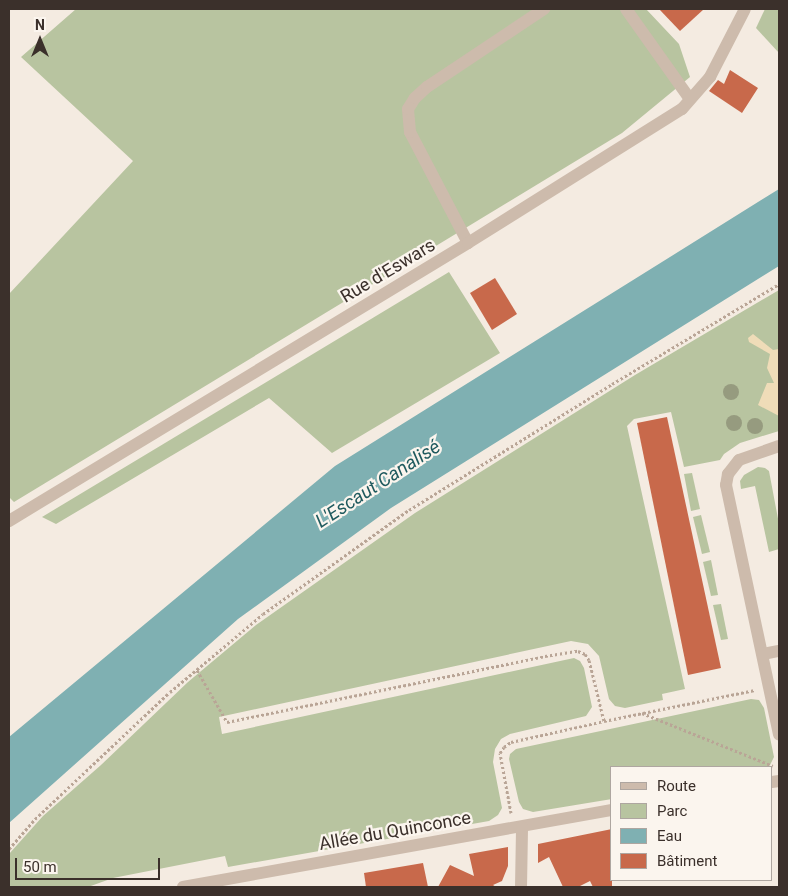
<!DOCTYPE html>
<meta charset="utf-8">
<style>
body{margin:0}
#map{position:relative;width:788px;height:896px;overflow:hidden;background:#f4ebe1;font-family:Roboto,sans-serif}
div>[style]{position:absolute}
.green>*{inset:0;background:#b8c4a0}
.sand>*{inset:0;background:#efdcb8}
.water>*{inset:0;background:#7fb0b2}
.building>*{inset:0;background:#c8694b}
.path>*{height:3px;margin-top:-1.5px;transform-origin:0;background:repeating-linear-gradient(90deg,#b9a596 0 2.5px,transparent 0 5px)}
.minor>*{height:12px;margin:-6px;padding:0 6px;transform-origin:6px;border-radius:6px;background:#cdbbac}
.trees>*{width:16px;height:16px;margin:-8px;border-radius:50%;background:#969b7f}
span{translate:-50% -50%;white-space:nowrap;text-align:center;line-height:1.15;-webkit-text-stroke:4.5px #fbf5ee;paint-order:stroke}
.street-label{font-size:18px;color:#3b302b}
.water-label{font-size:19px;color:#1f5a5e;font-style:italic}
.frame{position:absolute;inset:0;border:10px solid #3b302b;pointer-events:none}
.legend{position:absolute;left:610px;top:766px;width:162px;height:115px;box-sizing:border-box;background:#fbf5ee;border:1px solid #aea6a0;margin:0;padding:6px 9px;list-style:none;font-size:15px;color:#3b302b}
.legend li{display:flex;align-items:center;gap:10px;height:25px}
.legend b{width:25px;border:1px solid #aea6a0}
.north{position:absolute;left:15px;top:15px;width:50px;height:50px;-webkit-text-stroke:4px #fbf5ee;paint-order:stroke;rotate:0deg;font-size:14px;font-weight:700;line-height:20px;text-align:center;color:#3b302b}
.north::after{content:'';display:block;margin:auto;width:18px;height:22px;background:#3b302b;clip-path:polygon(50% 0,100% 100%,50% 72%,0 100%)}
.scale{position:absolute;left:15px;top:858px;width:145px;height:22px;box-sizing:border-box;border:2px solid #3b302b;border-top:0;padding-left:6px;font-size:15px;line-height:18px;white-space:nowrap;color:#3b302b;-webkit-text-stroke:4px #fbf5ee;paint-order:stroke}
</style>
<div id="map">
<div class="green">
<i style="clip-path:polygon(76px 9px,646px 9px,679px 44px,690px 77px,622px 133px,14px 502px,9px 497px,9px 294px,133px 161px,21px 57px)"></i>
<i style="clip-path:polygon(765px 9px,779px 9px,779px 53px,756px 28px)"></i>
<i style="clip-path:polygon(449px 272px,500px 353px,332px 453px,269px 398px,56px 524px,42px 517px)"></i>
<i style="clip-path:polygon(779px 290px,779px 431px,740px 443px,724px 454px,720px 460px,684px 467px,671px 412px,634px 419px,627px 426px,685px 689px,662px 694px,663px 700px,625px 708px,615px 706px,609px 699px,599px 656px,588px 644px,571px 641px,219px 717px,222px 734px,574px 658px,580px 661px,584px 668px,592px 707px,586px 716px,510px 734px,501px 739px,495px 749px,493px 762px,502px 808px,498px 815px,489px 821px,228px 867px,225px 856px,113px 878px,88px 887px,9px 887px,9px 854px,43px 816px,101px 765px,188px 682px,256px 625px,415px 513px,635px 375px)"></i>
<i style="clip-path:polygon(758px 467px,765px 468px,769px 471px,779px 524px,779px 549px,769px 552px,755px 486px,741px 489px,740px 481px,744px 475px)"></i>
<i style="clip-path:polygon(692px 473px,700px 509px,691px 511px,684px 474px)"></i>
<i style="clip-path:polygon(701px 515px,710px 552px,702px 554px,693px 517px)"></i>
<i style="clip-path:polygon(711px 560px,718px 595px,711px 596px,703px 562px)"></i>
<i style="clip-path:polygon(721px 604px,728px 639px,721px 640px,713px 605px)"></i>
<i style="clip-path:polygon(751px 699px,759px 700px,764px 708px,774px 757px,769px 767px,612px 767px,612px 799px,533px 812px,523px 809px,519px 802px,509px 759px,510px 754px,516px 749px)"></i>
</div>
<div class="sand">
<i style="clip-path:polygon(753px 334px,773px 350px,779px 349px,779px 416px,758px 405px,767px 383px,774px 383px,767px 368px,770px 354px,749px 342px,748px 338px)"></i>
</div>
<div class="water">
<i style="clip-path:polygon(779px 189px,779px 266px,391px 508px,238px 619px,9px 823px,9px 737px,335px 466px)"></i>
</div>
<div class="building">
<i style="clip-path:polygon(659px 9px,704px 9px,680px 31px)"></i>
<i style="clip-path:polygon(730px 70px,758px 88px,742px 113px,709px 91px,718px 80px,724px 84px)"></i>
<i style="clip-path:polygon(495px 278px,517px 314px,492px 330px,470px 293px)"></i>
<i style="clip-path:polygon(667px 417px,721px 668px,688px 675px,637px 423px)"></i>
<i style="clip-path:polygon(612px 829px,612px 887px,593px 887px,590px 881px,578px 887px,563px 887px,549px 857px,538px 863px,538px 844px)"></i>
<i style="clip-path:polygon(508px 847px,508px 866px,502px 881px,493px 885px,496px 887px,438px 887px,450px 865px,474px 876px,469px 854px)"></i>
<i style="clip-path:polygon(423px 863px,428px 887px,366px 887px,364px 873px)"></i>
</div>
<div class="path">
<i style="left:197px;top:670px;width:60px;rotate:60deg"></i>
<i style="left:227px;top:722px;width:325px;rotate:-11.7deg"></i>
<i style="left:545px;top:656px;width:33px;rotate:-9deg"></i>
<i style="left:578px;top:651px;width:8px;rotate:23deg"></i>
<i style="left:585px;top:654px;width:7px;rotate:56deg"></i>
<i style="left:589px;top:660px;width:63px;rotate:76.2deg"></i>
<i style="left:642px;top:713px;width:141px;rotate:22deg"></i>
<i style="left:511px;top:813px;width:61px;rotate:-100.4deg"></i>
<i style="left:500px;top:753px;width:7px;rotate:-56deg"></i>
<i style="left:504px;top:747px;width:9px;rotate:-36deg"></i>
<i style="left:511px;top:742px;width:95px;rotate:-12.7deg"></i>
<i style="left:604px;top:721px;width:154px;rotate:-11.6deg"></i>
<i style="left:9px;top:849px;width:40px;rotate:-49deg"></i>
<i style="left:35px;top:819px;width:185px;rotate:-43.3deg"></i>
<i style="left:170px;top:692px;width:121px;rotate:-40deg"></i>
<i style="left:263px;top:614px;width:179px;rotate:-35.5deg"></i>
<i style="left:409px;top:510px;width:239px;rotate:-31.8deg"></i>
<i style="left:612px;top:384px;width:195px;rotate:-30.9deg"></i>
</div>
<div class="minor">
<i style="left:626px;top:9px;width:110px;rotate:54.6deg"></i>
<i style="left:468px;top:243px;width:125px;rotate:-117.6deg"></i>
<i style="left:410px;top:132px;width:23px;rotate:-95deg"></i>
<i style="left:408px;top:109px;width:13px;rotate:-58deg"></i>
<i style="left:415px;top:98px;width:16px;rotate:-43deg"></i>
<i style="left:427px;top:87px;width:141px;rotate:-33.7deg"></i>
<i style="left:779px;top:446px;width:42px;rotate:160.7deg"></i>
<i style="left:739px;top:460px;width:18px;rotate:128deg"></i>
<i style="left:728px;top:474px;width:11px;rotate:100deg"></i>
<i style="left:726px;top:485px;width:255px;rotate:78deg"></i>
<i style="left:9px;top:521px;width:537px;rotate:-31.2deg"></i>
<i style="left:468px;top:243px;width:252px;rotate:-32.1deg"></i>
<i style="left:682px;top:109px;width:43px;rotate:-48.8deg"></i>
<i style="left:710px;top:77px;width:76px;rotate:-62.8deg"></i>
<i style="left:763px;top:654px;width:16px;rotate:-11deg"></i>
<i style="left:772px;top:782px;width:7px;rotate:-8deg"></i>
<i style="left:183px;top:887px;width:436px;rotate:-10.2deg"></i>
<i style="left:521px;top:887px;width:60px;rotate:-89deg"></i>
</div>
<div class="trees">
<i style="left:731px;top:392px"></i>
<i style="left:734px;top:423px"></i>
<i style="left:755px;top:426px"></i>
</div>
<div class="street-label">
<span style="left:388px;top:271px;rotate:-31deg">Rue d'Eswars</span>
<span style="left:395px;top:831px;rotate:-10deg">Allée du Quinconce</span>
</div>
<div class="water-label">
<span style="left:378px;top:484px;rotate:-33deg">L'Escaut Canalisé</span>
</div>
<div class="frame"></div>
<ul class="legend">
<li><b style="height:6px;background:#cdbbac"></b>Route</li>
<li><b style="height:14px;background:#b8c4a0"></b>Parc</li>
<li><b style="height:14px;background:#7fb0b2"></b>Eau</li>
<li><b style="height:14px;background:#c8694b"></b>Bâtiment</li>
</ul>
<div class="north">N</div>
<div class="scale">50 m</div>
</div>
